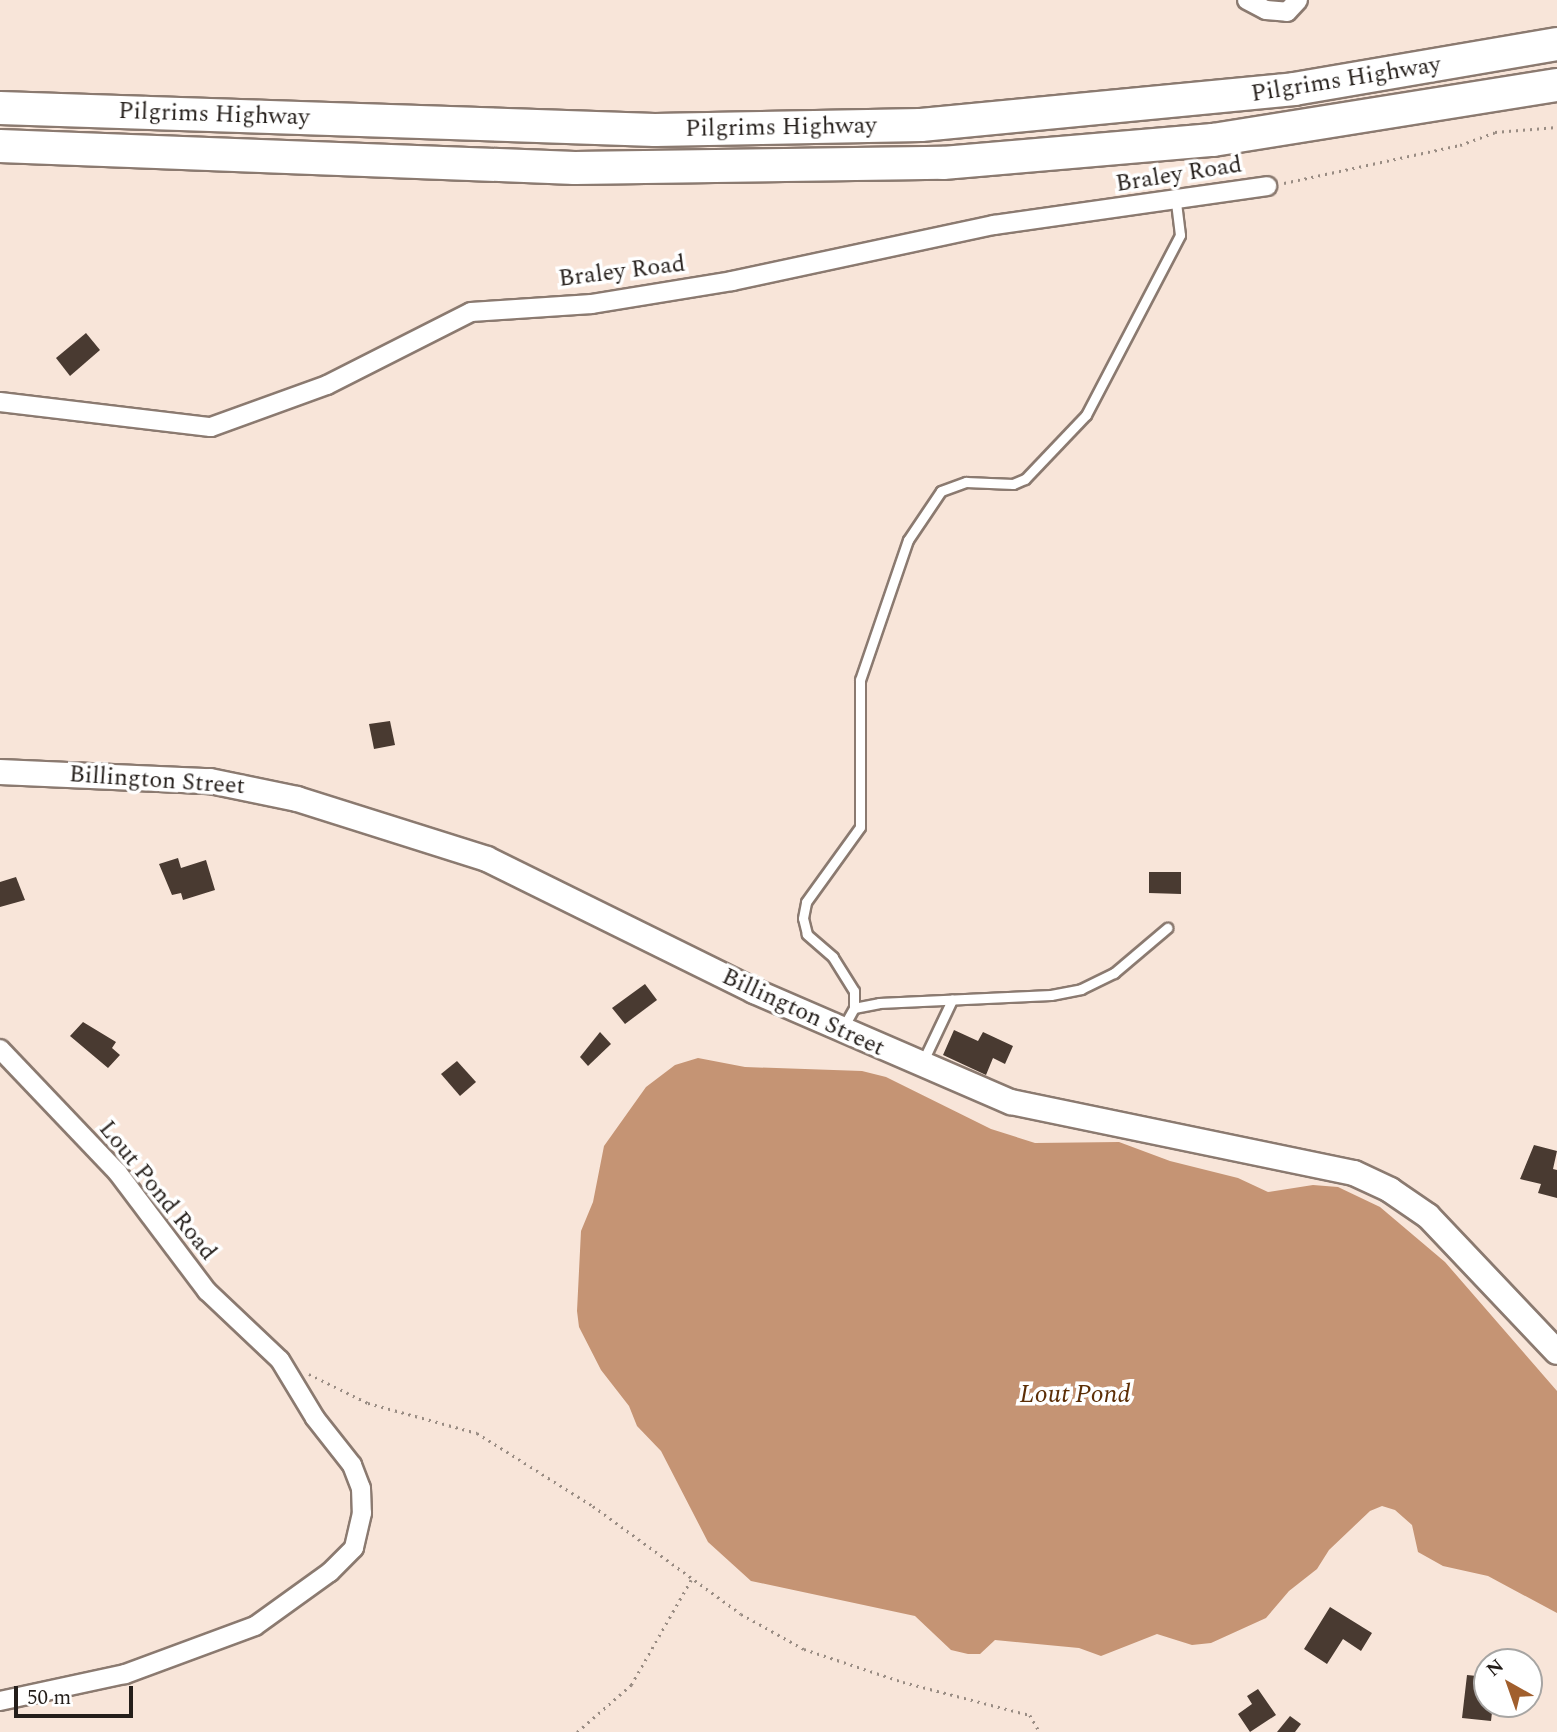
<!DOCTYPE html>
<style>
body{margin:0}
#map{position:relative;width:1557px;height:1732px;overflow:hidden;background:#f8e5d9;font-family:Spectral,serif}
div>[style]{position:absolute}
.water>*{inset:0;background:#c59474}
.building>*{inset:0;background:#493a31}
.path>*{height:2.5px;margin-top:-1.25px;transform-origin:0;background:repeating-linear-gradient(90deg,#998c83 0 2px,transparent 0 7px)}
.roads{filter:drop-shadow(2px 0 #8b7a70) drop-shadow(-2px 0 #8b7a70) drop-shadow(0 2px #8b7a70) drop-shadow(0 -2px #8b7a70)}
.lane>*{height:9px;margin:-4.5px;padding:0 4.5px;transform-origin:4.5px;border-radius:4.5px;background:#fff}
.street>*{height:18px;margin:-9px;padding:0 9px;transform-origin:9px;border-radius:9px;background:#fff}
.secondary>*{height:24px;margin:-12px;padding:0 12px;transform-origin:12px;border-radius:12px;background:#fff}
.highway>*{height:32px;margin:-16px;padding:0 16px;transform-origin:16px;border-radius:16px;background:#fff}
span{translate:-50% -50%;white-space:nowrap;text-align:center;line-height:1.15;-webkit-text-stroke:7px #fff;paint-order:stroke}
.street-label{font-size:24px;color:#241e1a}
.water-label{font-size:26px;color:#5c2e06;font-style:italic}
.north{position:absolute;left:1473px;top:1648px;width:70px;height:70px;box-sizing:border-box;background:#fff;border:2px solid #a7a5a3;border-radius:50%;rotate:320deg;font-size:19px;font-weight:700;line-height:28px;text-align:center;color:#241e1a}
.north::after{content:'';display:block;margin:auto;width:24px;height:32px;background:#a15f2d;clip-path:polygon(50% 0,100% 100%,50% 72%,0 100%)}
.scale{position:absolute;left:14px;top:1686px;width:119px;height:32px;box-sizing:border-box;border:4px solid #241e1a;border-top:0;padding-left:9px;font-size:21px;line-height:24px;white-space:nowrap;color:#241e1a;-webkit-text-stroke:5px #fff;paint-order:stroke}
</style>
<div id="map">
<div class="water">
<i style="clip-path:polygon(698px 1058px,745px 1067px,862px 1071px,886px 1077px,991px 1129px,1035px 1143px,1119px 1142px,1170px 1161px,1238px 1178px,1268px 1192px,1313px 1185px,1338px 1187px,1380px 1207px,1445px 1262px,1557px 1391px,1557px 1613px,1488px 1576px,1443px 1566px,1418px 1552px,1412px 1525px,1395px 1510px,1382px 1506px,1370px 1511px,1329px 1550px,1317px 1569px,1289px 1591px,1266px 1618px,1211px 1643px,1192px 1645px,1157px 1634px,1101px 1656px,1079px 1648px,995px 1640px,980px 1654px,968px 1654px,951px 1650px,915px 1616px,751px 1581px,708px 1542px,661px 1451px,637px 1426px,629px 1406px,601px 1370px,579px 1327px,577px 1311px,581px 1231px,593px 1202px,604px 1146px,646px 1087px,675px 1065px)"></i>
</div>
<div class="building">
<i style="clip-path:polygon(86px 333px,100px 350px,70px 376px,56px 358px)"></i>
<i style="clip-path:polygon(390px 721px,395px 745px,374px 749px,369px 724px)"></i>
<i style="clip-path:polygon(178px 858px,181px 868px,206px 860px,215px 890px,183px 900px,181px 893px,172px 895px,159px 864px)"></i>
<i style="clip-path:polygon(1149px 872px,1181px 872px,1181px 894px,1149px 893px)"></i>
<i style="clip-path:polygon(16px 877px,25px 900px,0 907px,0 882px)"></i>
<i style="clip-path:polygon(645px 984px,657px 1000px,625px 1024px,612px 1008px)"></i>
<i style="clip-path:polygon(83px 1022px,116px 1042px,112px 1048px,120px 1055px,108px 1068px,70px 1036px)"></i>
<i style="clip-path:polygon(954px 1030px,978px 1041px,983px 1032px,1013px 1046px,1005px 1064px,993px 1058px,986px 1075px,943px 1055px)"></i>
<i style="clip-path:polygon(600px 1032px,611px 1044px,588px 1066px,580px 1057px)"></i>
<i style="clip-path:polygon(457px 1061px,476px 1082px,460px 1096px,441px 1074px)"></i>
<i style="clip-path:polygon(1534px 1145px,1557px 1151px,1553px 1169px,1557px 1170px,1557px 1198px,1538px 1193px,1541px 1184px,1520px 1179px)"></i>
<i style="clip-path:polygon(1330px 1607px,1372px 1633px,1361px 1651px,1343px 1639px,1327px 1664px,1304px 1649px)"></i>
<i style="clip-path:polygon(1467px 1675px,1487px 1677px,1487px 1704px,1493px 1704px,1491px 1721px,1462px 1718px)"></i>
<i style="clip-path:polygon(1258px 1689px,1276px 1715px,1250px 1732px,1238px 1714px,1252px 1704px,1247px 1696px)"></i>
<i style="clip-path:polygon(1290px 1716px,1301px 1724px,1295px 1732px,1277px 1732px)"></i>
</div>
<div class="path">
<i style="left:1284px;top:183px;width:180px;rotate:-12.2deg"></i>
<i style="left:1460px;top:145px;width:37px;rotate:-20deg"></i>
<i style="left:1495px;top:132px;width:62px;rotate:-4.6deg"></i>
<i style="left:309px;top:1374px;width:66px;rotate:26.2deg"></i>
<i style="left:368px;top:1403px;width:113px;rotate:15.4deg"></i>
<i style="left:477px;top:1433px;width:137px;rotate:32.2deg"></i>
<i style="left:593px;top:1506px;width:183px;rotate:36.1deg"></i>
<i style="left:741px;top:1614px;width:72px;rotate:29.1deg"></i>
<i style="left:804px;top:1649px;width:104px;rotate:18.4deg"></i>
<i style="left:903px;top:1682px;width:131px;rotate:14.6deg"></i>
<i style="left:1030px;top:1715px;width:20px;rotate:60deg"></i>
<i style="left:577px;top:1732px;width:72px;rotate:-41deg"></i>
<i style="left:631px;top:1685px;width:121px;rotate:-60.3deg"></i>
</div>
<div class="roads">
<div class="lane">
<i style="left:854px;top:1008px;width:25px;rotate:-11deg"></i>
<i style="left:879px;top:1003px;width:172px;rotate:-2.7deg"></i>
<i style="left:1051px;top:995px;width:31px;rotate:-11deg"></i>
<i style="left:1081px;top:989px;width:37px;rotate:-26deg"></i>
<i style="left:1114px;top:973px;width:70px;rotate:-40.3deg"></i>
<i style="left:844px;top:1026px;width:21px;rotate:-61deg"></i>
<i style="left:854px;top:1008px;width:17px;rotate:-90deg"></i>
<i style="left:854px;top:991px;width:40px;rotate:-122deg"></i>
<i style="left:833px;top:957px;width:35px;rotate:-139deg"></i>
<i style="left:807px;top:934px;width:16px;rotate:-104deg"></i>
<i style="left:803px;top:918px;width:16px;rotate:-79deg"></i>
<i style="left:806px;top:902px;width:92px;rotate:-54.2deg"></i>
<i style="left:860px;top:827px;width:147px;rotate:-90deg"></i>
<i style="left:860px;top:680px;width:148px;rotate:-71.1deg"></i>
<i style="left:908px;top:540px;width:59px;rotate:-56deg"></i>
<i style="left:941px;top:491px;width:27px;rotate:-20deg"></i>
<i style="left:966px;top:482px;width:47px;rotate:2.4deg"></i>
<i style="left:1013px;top:484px;width:13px;rotate:-23deg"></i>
<i style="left:1025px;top:479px;width:88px;rotate:-46.4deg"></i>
<i style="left:1086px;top:415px;width:203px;rotate:-62.4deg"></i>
<i style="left:1180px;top:235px;width:34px;rotate:-97deg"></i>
<i style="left:923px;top:1061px;width:68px;rotate:-64.6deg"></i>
</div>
<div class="street">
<i style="left:1247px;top:0;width:21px;rotate:28deg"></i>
<i style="left:1266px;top:10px;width:21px;rotate:5deg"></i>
<i style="left:1287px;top:12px;width:16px;rotate:-47deg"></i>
<i style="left:0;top:402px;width:212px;rotate:6.8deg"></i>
<i style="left:211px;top:427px;width:123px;rotate:-19.9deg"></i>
<i style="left:327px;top:385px;width:161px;rotate:-26.9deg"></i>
<i style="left:471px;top:312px;width:121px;rotate:-3.8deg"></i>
<i style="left:592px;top:304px;width:142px;rotate:-9.3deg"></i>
<i style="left:732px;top:281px;width:268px;rotate:-12.1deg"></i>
<i style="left:994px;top:225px;width:276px;rotate:-8.1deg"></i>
<i style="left:0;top:1049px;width:171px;rotate:46.4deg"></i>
<i style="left:118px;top:1173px;width:148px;rotate:53deg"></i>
<i style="left:207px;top:1291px;width:100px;rotate:43.4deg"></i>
<i style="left:280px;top:1360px;width:68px;rotate:58.9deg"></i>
<i style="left:315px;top:1418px;width:60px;rotate:51.8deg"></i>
<i style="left:352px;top:1465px;width:25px;rotate:69deg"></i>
<i style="left:361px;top:1488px;width:25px;rotate:88deg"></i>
<i style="left:362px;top:1513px;width:36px;rotate:103deg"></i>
<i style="left:354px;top:1548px;width:34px;rotate:135deg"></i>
<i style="left:330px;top:1572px;width:92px;rotate:144.2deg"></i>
<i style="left:255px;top:1626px;width:139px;rotate:159.7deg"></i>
<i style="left:125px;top:1674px;width:128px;rotate:167.8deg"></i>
</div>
<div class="secondary">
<i style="left:0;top:772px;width:210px;rotate:2.5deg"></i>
<i style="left:210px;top:781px;width:89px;rotate:11.7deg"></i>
<i style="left:297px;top:799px;width:199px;rotate:17.5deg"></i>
<i style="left:487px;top:859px;width:298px;rotate:26.3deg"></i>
<i style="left:754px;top:991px;width:280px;rotate:23.4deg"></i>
<i style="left:1011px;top:1102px;width:350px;rotate:11.7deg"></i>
<i style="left:1354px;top:1173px;width:40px;rotate:25deg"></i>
<i style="left:1390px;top:1190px;width:46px;rotate:34.4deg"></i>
<i style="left:1428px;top:1216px;width:187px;rotate:46.5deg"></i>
</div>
<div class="highway">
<i style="left:0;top:108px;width:655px;rotate:1.92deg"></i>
<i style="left:655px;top:130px;width:266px;rotate:-1.1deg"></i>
<i style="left:921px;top:125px;width:375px;rotate:-5.5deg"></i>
<i style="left:1294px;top:89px;width:267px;rotate:-9.7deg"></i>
<i style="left:0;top:146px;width:575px;rotate:2.19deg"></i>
<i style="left:575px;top:168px;width:368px;rotate:-0.8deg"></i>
<i style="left:943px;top:163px;width:271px;rotate:-4.9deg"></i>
<i style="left:1213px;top:140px;width:348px;rotate:-9.1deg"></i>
</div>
</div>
<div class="street-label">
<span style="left:1346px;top:80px;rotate:-9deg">Pilgrims Highway</span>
<span style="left:214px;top:115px;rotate:2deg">Pilgrims Highway</span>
<span style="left:781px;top:128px;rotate:-1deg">Pilgrims Highway</span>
<span style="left:1179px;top:175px;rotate:-9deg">Braley Road</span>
<span style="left:622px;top:272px;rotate:-7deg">Braley Road</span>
<span style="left:157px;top:781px;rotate:4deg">Billington Street</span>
<span style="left:803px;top:1013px;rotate:25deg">Billington Street</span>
<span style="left:157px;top:1191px;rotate:51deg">Lout Pond Road</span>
</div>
<div class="water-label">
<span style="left:1075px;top:1395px">Lout Pond</span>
</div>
<div class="north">N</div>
<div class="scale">50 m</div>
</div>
